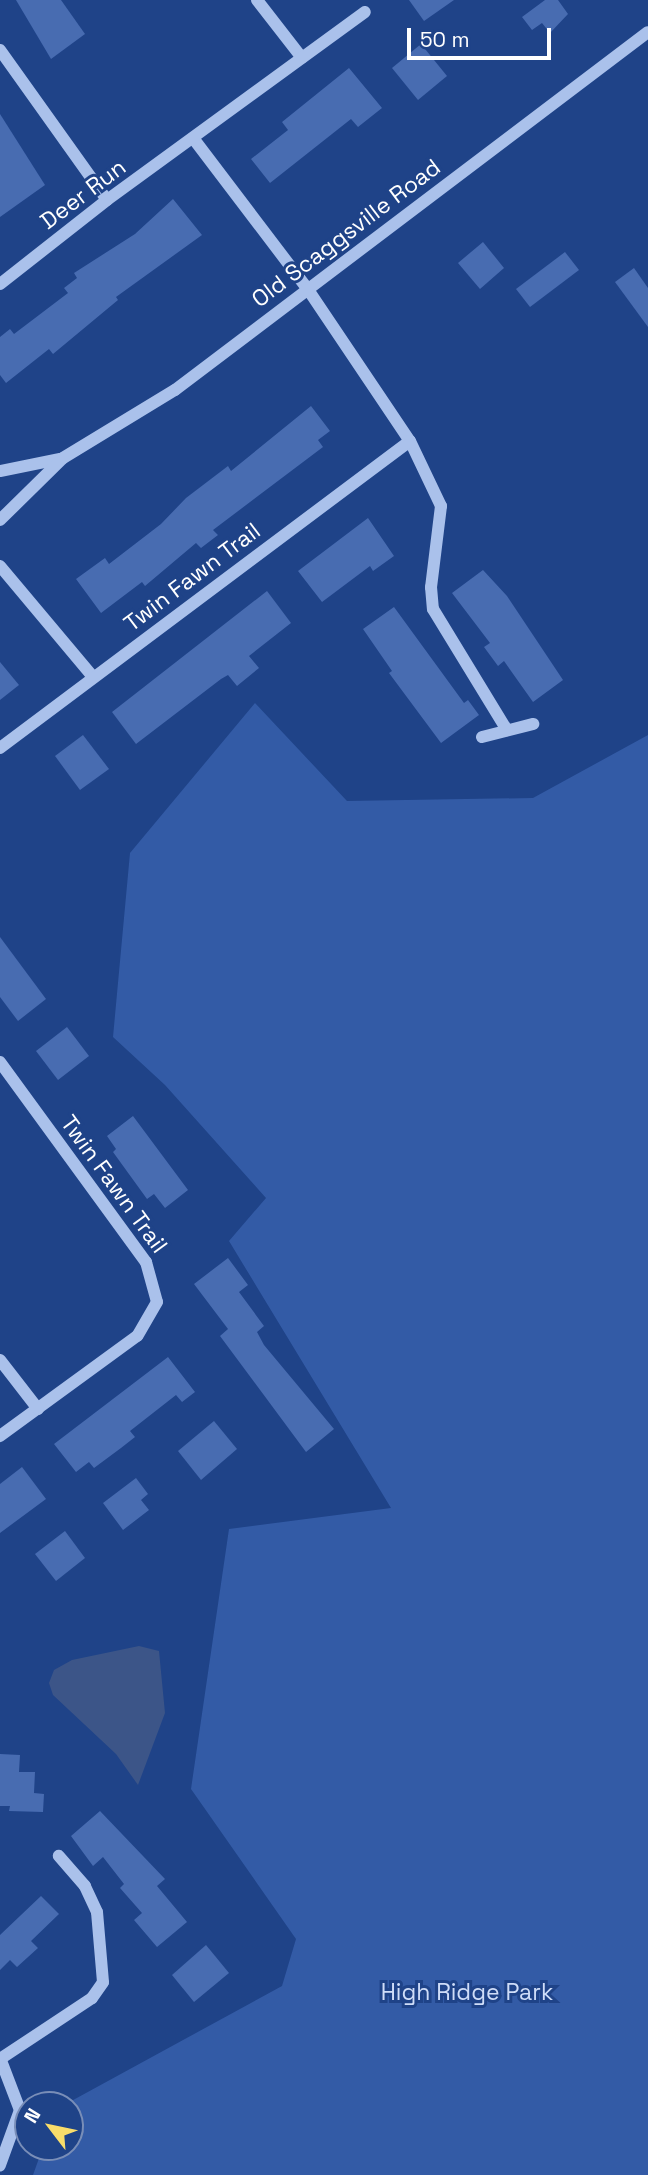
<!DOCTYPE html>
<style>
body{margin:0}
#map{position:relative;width:648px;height:2175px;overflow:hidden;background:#1f4388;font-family:"Space Grotesk",sans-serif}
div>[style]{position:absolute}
.green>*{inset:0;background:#335ba6}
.water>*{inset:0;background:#3c5588}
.building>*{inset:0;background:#486cb1}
.minor>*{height:12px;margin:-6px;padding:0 6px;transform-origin:6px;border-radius:6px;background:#aac1eb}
span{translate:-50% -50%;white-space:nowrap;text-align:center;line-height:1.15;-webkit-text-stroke:6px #1f4388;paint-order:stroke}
.street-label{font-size:23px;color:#fff}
.park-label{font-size:23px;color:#cfddf8}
.north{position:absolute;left:14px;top:2091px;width:70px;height:70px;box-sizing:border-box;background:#1f4388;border:2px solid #798eb8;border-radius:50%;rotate:302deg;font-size:19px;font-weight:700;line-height:28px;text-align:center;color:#fff}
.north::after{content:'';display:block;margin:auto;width:24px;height:32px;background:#f9dd6a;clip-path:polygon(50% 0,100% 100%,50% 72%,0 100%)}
.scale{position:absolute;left:407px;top:28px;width:144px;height:32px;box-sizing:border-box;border:4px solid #fff;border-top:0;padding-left:9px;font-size:21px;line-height:24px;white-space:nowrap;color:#fff;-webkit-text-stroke:5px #1f4388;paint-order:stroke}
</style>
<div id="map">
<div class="green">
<i style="clip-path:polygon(255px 703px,347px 801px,533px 798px,648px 735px,648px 2175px,33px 2175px,43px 2147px,70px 2147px,70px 2105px,64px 2105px,282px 1986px,296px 1939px,191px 1789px,229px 1529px,391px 1508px,229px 1241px,266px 1198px,165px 1085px,113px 1037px,130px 853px)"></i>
</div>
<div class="water">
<i style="clip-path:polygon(139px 1646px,159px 1651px,165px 1713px,138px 1785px,116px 1754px,53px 1695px,49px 1683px,54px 1670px,72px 1660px)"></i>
</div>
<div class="building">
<i style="clip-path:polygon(16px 0,61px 0,85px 34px,51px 59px)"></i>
<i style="clip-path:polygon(409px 0,454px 0,424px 21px)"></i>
<i style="clip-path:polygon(545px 0,558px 0,568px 14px,550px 33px,542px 23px,532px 30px,522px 17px)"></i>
<i style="clip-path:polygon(421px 44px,447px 76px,418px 100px,392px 68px)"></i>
<i style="clip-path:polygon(349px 68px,382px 108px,358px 127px,351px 119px,270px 183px,251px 159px,288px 130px,282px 122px)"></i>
<i style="clip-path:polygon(0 114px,45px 185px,0 217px)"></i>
<i style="clip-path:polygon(173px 199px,202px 235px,116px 297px,118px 300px,53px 354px,49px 349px,6px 383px,0 375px,0 337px,10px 329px,14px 334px,68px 293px,64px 288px,77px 278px,74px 273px,135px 234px)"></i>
<i style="clip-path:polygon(483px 242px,504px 268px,480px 289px,458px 263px)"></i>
<i style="clip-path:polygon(565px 252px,579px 270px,530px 307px,516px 289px)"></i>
<i style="clip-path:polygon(634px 268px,648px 288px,648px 327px,615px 282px)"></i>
<i style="clip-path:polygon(311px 406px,330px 431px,318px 440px,323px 447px,213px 530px,218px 535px,201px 548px,196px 543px,145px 586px,142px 582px,101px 613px,76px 579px,105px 558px,109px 564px,161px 524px,186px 498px,228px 466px,231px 471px)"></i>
<i style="clip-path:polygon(368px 518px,394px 556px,373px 571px,370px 566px,322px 602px,298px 571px)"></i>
<i style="clip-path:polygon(483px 570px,507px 596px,563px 680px,533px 702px,504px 661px,498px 666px,484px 647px,490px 643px,452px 593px)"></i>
<i style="clip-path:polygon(267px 591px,291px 623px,249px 656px,259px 668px,237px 686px,228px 675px,221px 679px,136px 744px,112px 712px)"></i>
<i style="clip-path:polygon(394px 607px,464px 703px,468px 700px,479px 715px,441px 743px,389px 673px,392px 671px,363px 629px)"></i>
<i style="clip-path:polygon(0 662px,19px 685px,0 700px)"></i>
<i style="clip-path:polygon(83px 735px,109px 769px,80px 790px,55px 756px)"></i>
<i style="clip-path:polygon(0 937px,46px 999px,18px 1021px,0 997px)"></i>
<i style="clip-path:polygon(67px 1027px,89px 1056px,58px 1080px,36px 1051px)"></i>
<i style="clip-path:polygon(133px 1116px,188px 1190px,165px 1208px,154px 1194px,147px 1199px,113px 1152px,116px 1149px,107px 1136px)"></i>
<i style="clip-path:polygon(228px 1258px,248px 1285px,239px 1292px,264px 1326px,257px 1332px,264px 1345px,334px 1429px,306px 1452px,220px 1336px,228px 1329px,194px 1284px)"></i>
<i style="clip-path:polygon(168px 1357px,195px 1392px,182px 1402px,176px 1395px,130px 1431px,135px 1437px,121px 1448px,94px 1468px,89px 1462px,76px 1472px,54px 1444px)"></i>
<i style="clip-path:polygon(214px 1421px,237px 1449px,201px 1480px,178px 1451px)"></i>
<i style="clip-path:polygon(22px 1467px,46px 1499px,0 1533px,0 1484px)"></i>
<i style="clip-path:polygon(136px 1478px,148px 1494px,141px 1500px,149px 1510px,123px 1530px,103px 1503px)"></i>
<i style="clip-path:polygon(65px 1531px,85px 1558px,56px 1581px,35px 1554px)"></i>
<i style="clip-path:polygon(0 1754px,20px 1755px,19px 1772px,35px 1772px,34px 1793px,44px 1794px,43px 1812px,9px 1811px,10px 1806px,0 1806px)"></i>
<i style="clip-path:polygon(100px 1811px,165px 1879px,157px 1886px,187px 1922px,157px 1947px,134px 1920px,142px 1913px,120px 1888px,124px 1884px,103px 1857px,93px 1866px,71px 1836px)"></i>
<i style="clip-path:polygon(41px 1896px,59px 1914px,31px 1941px,38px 1948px,17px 1967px,10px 1960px,0 1970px,0 1935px)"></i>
<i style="clip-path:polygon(206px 1945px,229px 1973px,194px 2002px,172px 1975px)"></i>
</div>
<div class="minor">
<i style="left:257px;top:0;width:73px;rotate:52.2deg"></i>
<i style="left:0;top:50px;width:184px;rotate:54.5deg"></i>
<i style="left:193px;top:138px;width:188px;rotate:52.8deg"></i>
<i style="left:307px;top:288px;width:184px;rotate:56.1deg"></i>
<i style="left:410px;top:441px;width:72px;rotate:64.5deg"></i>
<i style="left:441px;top:506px;width:82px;rotate:97deg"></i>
<i style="left:431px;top:587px;width:22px;rotate:85deg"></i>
<i style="left:433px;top:609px;width:142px;rotate:58.6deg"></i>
<i style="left:0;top:284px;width:136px;rotate:-38.1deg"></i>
<i style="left:107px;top:200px;width:319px;rotate:-36.1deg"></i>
<i style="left:0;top:471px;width:60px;rotate:-11.5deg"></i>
<i style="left:0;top:520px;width:88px;rotate:-44.5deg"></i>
<i style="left:63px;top:458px;width:131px;rotate:-31.3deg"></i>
<i style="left:175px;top:390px;width:593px;rotate:-37.12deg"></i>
<i style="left:0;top:566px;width:145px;rotate:50deg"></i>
<i style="left:482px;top:737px;width:53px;rotate:-14.3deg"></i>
<i style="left:0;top:748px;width:512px;rotate:-36.83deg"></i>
<i style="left:0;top:1062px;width:248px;rotate:53.9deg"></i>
<i style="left:146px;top:1262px;width:41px;rotate:74.6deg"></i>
<i style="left:157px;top:1302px;width:39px;rotate:120deg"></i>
<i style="left:137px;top:1336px;width:170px;rotate:143.9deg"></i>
<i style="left:0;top:1360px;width:62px;rotate:52.2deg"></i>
<i style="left:0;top:2058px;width:56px;rotate:69deg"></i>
<i style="left:20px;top:2110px;width:59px;rotate:110deg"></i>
<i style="left:0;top:2059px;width:110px;rotate:-33.5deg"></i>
<i style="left:92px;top:1998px;width:19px;rotate:-55deg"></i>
<i style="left:103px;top:1982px;width:70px;rotate:-94.9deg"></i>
<i style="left:97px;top:1912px;width:29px;rotate:-115deg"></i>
<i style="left:85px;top:1886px;width:40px;rotate:-131deg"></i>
</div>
<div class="street-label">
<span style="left:83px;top:194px;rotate:-37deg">Deer Run</span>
<span style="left:346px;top:233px;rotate:-37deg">Old Scaggsville Road</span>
<span style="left:192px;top:577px;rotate:-37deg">Twin Fawn Trail</span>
<span style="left:114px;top:1184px;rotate:54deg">Twin Fawn Trail</span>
</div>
<div class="park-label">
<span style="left:467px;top:1992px">High Ridge Park</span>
</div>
<div class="north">N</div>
<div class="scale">50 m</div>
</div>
